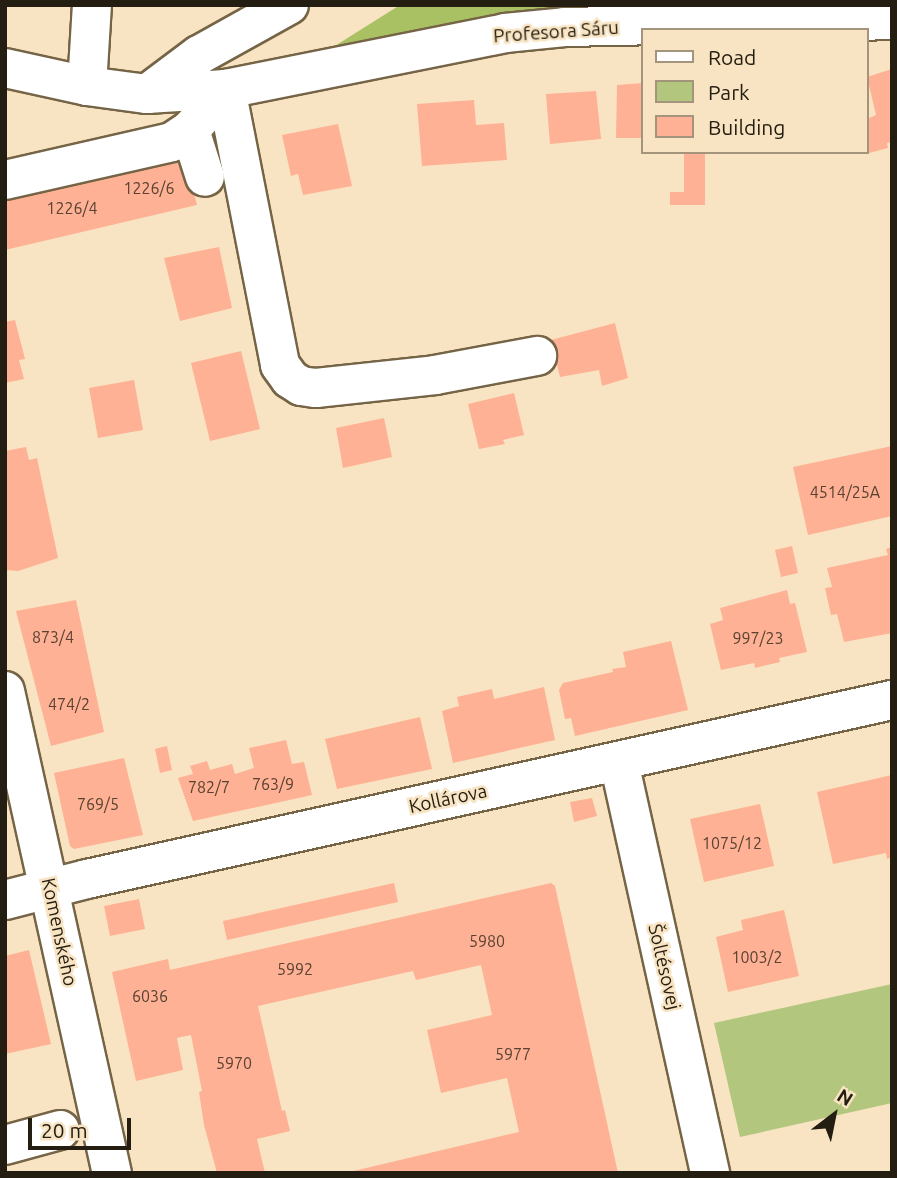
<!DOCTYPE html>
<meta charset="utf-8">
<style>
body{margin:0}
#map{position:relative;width:897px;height:1178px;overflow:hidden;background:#f8e4c2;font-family:Ubuntu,sans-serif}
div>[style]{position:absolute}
.green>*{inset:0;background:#b2c67e}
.forest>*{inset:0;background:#a9c163}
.building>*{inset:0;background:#feb194}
.roads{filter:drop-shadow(2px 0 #756446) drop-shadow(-2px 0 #756446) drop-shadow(0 2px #756446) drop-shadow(0 -2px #756446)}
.minor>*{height:38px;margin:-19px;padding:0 19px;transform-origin:19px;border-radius:19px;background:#fff}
span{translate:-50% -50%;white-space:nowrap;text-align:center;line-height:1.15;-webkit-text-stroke:5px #f8e4c2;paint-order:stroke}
.number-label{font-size:16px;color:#5a4232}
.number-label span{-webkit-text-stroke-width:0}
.street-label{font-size:19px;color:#241d11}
.frame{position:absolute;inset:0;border:7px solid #241d11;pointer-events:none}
.legend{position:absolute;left:641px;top:28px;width:228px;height:126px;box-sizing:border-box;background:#f8e4c2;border:2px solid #a3947b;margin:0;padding:9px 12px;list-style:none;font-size:21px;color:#241d11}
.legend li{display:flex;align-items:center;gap:14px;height:35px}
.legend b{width:35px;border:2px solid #a3947b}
.north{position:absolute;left:799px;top:1080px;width:70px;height:70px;-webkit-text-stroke:5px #f8e4c2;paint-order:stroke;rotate:32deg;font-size:19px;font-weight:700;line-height:28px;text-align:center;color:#241d11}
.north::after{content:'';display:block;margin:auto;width:24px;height:32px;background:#241d11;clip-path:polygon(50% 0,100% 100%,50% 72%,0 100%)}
.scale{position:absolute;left:28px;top:1118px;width:103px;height:32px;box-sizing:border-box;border:4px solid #241d11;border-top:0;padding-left:9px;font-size:21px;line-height:24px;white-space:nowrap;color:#241d11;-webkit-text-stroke:5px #f8e4c2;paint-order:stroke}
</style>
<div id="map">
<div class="green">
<i style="clip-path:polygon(892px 984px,892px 1103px,740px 1137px,714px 1023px)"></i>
</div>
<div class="forest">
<i style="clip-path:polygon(400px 5px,764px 5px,311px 61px)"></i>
</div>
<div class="building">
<i style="clip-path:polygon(892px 69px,892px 142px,887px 143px,888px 148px,869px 153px,867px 119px,876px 115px,867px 77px)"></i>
<i style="clip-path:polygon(643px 83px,643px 138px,616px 138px,617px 85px)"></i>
<i style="clip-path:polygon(596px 91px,601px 139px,550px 144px,546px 94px)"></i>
<i style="clip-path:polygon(474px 100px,476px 125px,504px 123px,507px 160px,422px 166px,417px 104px)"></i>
<i style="clip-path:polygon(338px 124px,352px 186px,303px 195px,298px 174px,291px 176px,282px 135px)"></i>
<i style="clip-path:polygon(684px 152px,705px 152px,705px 205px,670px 205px,670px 192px,684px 192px)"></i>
<i style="clip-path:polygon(184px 154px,197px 205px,5px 250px,5px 197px)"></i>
<i style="clip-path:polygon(219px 247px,232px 308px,180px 321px,164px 258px)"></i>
<i style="clip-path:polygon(15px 320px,25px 359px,19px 360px,24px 379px,5px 383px,5px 322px)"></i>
<i style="clip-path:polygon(615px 323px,628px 378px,602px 386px,599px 370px,560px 377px,551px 340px)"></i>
<i style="clip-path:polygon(241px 351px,260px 429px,210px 441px,191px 363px)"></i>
<i style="clip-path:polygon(134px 380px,143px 430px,98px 438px,89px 388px)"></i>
<i style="clip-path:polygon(514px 393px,524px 435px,503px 440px,505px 444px,479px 449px,468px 404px)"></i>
<i style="clip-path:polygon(384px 418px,392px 457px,343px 468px,336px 428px)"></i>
<i style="clip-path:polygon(892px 446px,892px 516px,808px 535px,793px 467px)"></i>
<i style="clip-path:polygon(26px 447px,29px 460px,37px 458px,58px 558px,18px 571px,5px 570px,5px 451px)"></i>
<i style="clip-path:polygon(792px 546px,798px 573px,781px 577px,775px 550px)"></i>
<i style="clip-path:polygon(892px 547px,892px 633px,844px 642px,837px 614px,831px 615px,825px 588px,832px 587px,827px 568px,888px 555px,886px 549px)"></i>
<i style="clip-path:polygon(787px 590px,790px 604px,795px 603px,807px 652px,779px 658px,780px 662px,755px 668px,754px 663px,721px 670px,710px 624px,723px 620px,720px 608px)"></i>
<i style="clip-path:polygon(76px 600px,104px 732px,51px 746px,16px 611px)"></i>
<i style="clip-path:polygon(671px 641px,688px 710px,575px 736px,571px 718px,565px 719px,559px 690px,563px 683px,613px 672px,612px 669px,626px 667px,623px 652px)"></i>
<i style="clip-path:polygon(544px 687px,555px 740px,453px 763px,442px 711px,459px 706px,457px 697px,492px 689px,494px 699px)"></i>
<i style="clip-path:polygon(420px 717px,432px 769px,337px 789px,325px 739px)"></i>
<i style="clip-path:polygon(286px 740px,292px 764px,304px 762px,312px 795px,193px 821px,178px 778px,193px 774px,190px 766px,207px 761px,210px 770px,232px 764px,235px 774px,254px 768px,249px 748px)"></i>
<i style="clip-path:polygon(167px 746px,172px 770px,160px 773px,155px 749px)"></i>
<i style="clip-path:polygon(124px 758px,143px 835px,74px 849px,70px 846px,54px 773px)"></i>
<i style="clip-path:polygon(892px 775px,892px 857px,887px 859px,886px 853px,833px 864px,817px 792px)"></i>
<i style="clip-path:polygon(592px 798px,597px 816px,574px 822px,570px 802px)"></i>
<i style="clip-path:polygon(760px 804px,774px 866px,704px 882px,690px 819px)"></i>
<i style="clip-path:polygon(394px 883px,398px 902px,227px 940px,223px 921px)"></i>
<i style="clip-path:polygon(551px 883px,555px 886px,618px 1173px,345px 1173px,519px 1132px,507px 1078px,441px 1093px,427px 1030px,492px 1015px,481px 965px,416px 980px,413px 971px,258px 1006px,282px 1111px,285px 1110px,290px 1131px,257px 1139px,265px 1173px,217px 1173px,204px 1125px,199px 1092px,202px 1091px,191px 1035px,177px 1038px,183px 1070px,136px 1081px,112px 972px,168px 959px,170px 970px)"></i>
<i style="clip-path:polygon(139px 899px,145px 929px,110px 936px,104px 906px)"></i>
<i style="clip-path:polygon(784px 910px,799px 976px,728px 992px,716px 937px,743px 930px,741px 920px)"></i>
<i style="clip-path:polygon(29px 950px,51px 1044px,5px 1054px,5px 956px)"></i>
</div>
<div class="roads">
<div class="minor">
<i style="left:5px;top:68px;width:84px;rotate:12.4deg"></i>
<i style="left:87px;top:86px;width:61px;rotate:7.6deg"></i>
<i style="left:147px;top:94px;width:79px;rotate:-3.6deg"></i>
<i style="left:226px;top:89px;width:285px;rotate:-11.3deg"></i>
<i style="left:505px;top:33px;width:60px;rotate:-5.7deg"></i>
<i style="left:565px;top:27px;width:327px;rotate:-1.2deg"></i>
<i style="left:87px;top:86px;width:81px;rotate:-86.5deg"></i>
<i style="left:226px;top:89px;width:281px;rotate:78.9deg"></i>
<i style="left:280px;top:365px;width:17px;rotate:54deg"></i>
<i style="left:290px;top:379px;width:13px;rotate:32deg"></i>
<i style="left:301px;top:386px;width:15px;rotate:8deg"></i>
<i style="left:316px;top:388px;width:120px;rotate:-6.2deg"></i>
<i style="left:435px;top:375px;width:104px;rotate:-10.6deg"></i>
<i style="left:147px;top:94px;width:65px;rotate:-36.9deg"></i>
<i style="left:199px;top:55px;width:103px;rotate:-29.1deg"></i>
<i style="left:190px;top:130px;width:49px;rotate:72.3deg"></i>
<i style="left:5px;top:180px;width:171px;rotate:-12.8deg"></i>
<i style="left:172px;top:142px;width:22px;rotate:-34deg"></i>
<i style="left:190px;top:130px;width:55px;rotate:-48.7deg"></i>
<i style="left:5px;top:691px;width:494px;rotate:77.5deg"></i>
<i style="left:619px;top:762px;width:421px;rotate:77.5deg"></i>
<i style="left:5px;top:900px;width:85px;rotate:-14.4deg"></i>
<i style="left:87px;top:879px;width:825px;rotate:-12.54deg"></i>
<i style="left:5px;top:1145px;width:57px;rotate:-15.3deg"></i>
</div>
</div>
<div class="number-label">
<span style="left:149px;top:188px">1226/6</span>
<span style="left:72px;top:208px">1226/4</span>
<span style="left:845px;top:492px">4514/25A</span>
<span style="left:53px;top:637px">873/4</span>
<span style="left:758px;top:638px">997/23</span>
<span style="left:69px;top:704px">474/2</span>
<span style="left:273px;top:784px">763/9</span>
<span style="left:209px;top:787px">782/7</span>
<span style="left:98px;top:804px">769/5</span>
<span style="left:732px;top:843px">1075/12</span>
<span style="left:487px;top:941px">5980</span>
<span style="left:757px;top:957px">1003/2</span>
<span style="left:295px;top:969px">5992</span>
<span style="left:150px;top:996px">6036</span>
<span style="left:513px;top:1054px">5977</span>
<span style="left:234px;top:1063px">5970</span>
</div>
<div class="street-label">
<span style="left:556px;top:32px;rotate:-4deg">Profesora Sáru</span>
<span style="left:448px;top:799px;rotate:-12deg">Kollárova</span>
<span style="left:59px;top:932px;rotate:78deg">Komenského</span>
<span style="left:664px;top:967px;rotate:77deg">Šoltésovej</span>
</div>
<div class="frame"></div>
<ul class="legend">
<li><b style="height:9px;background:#fff"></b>Road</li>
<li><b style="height:19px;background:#b2c67e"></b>Park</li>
<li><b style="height:19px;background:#feb194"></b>Building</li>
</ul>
<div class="north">N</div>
<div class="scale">20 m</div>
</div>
